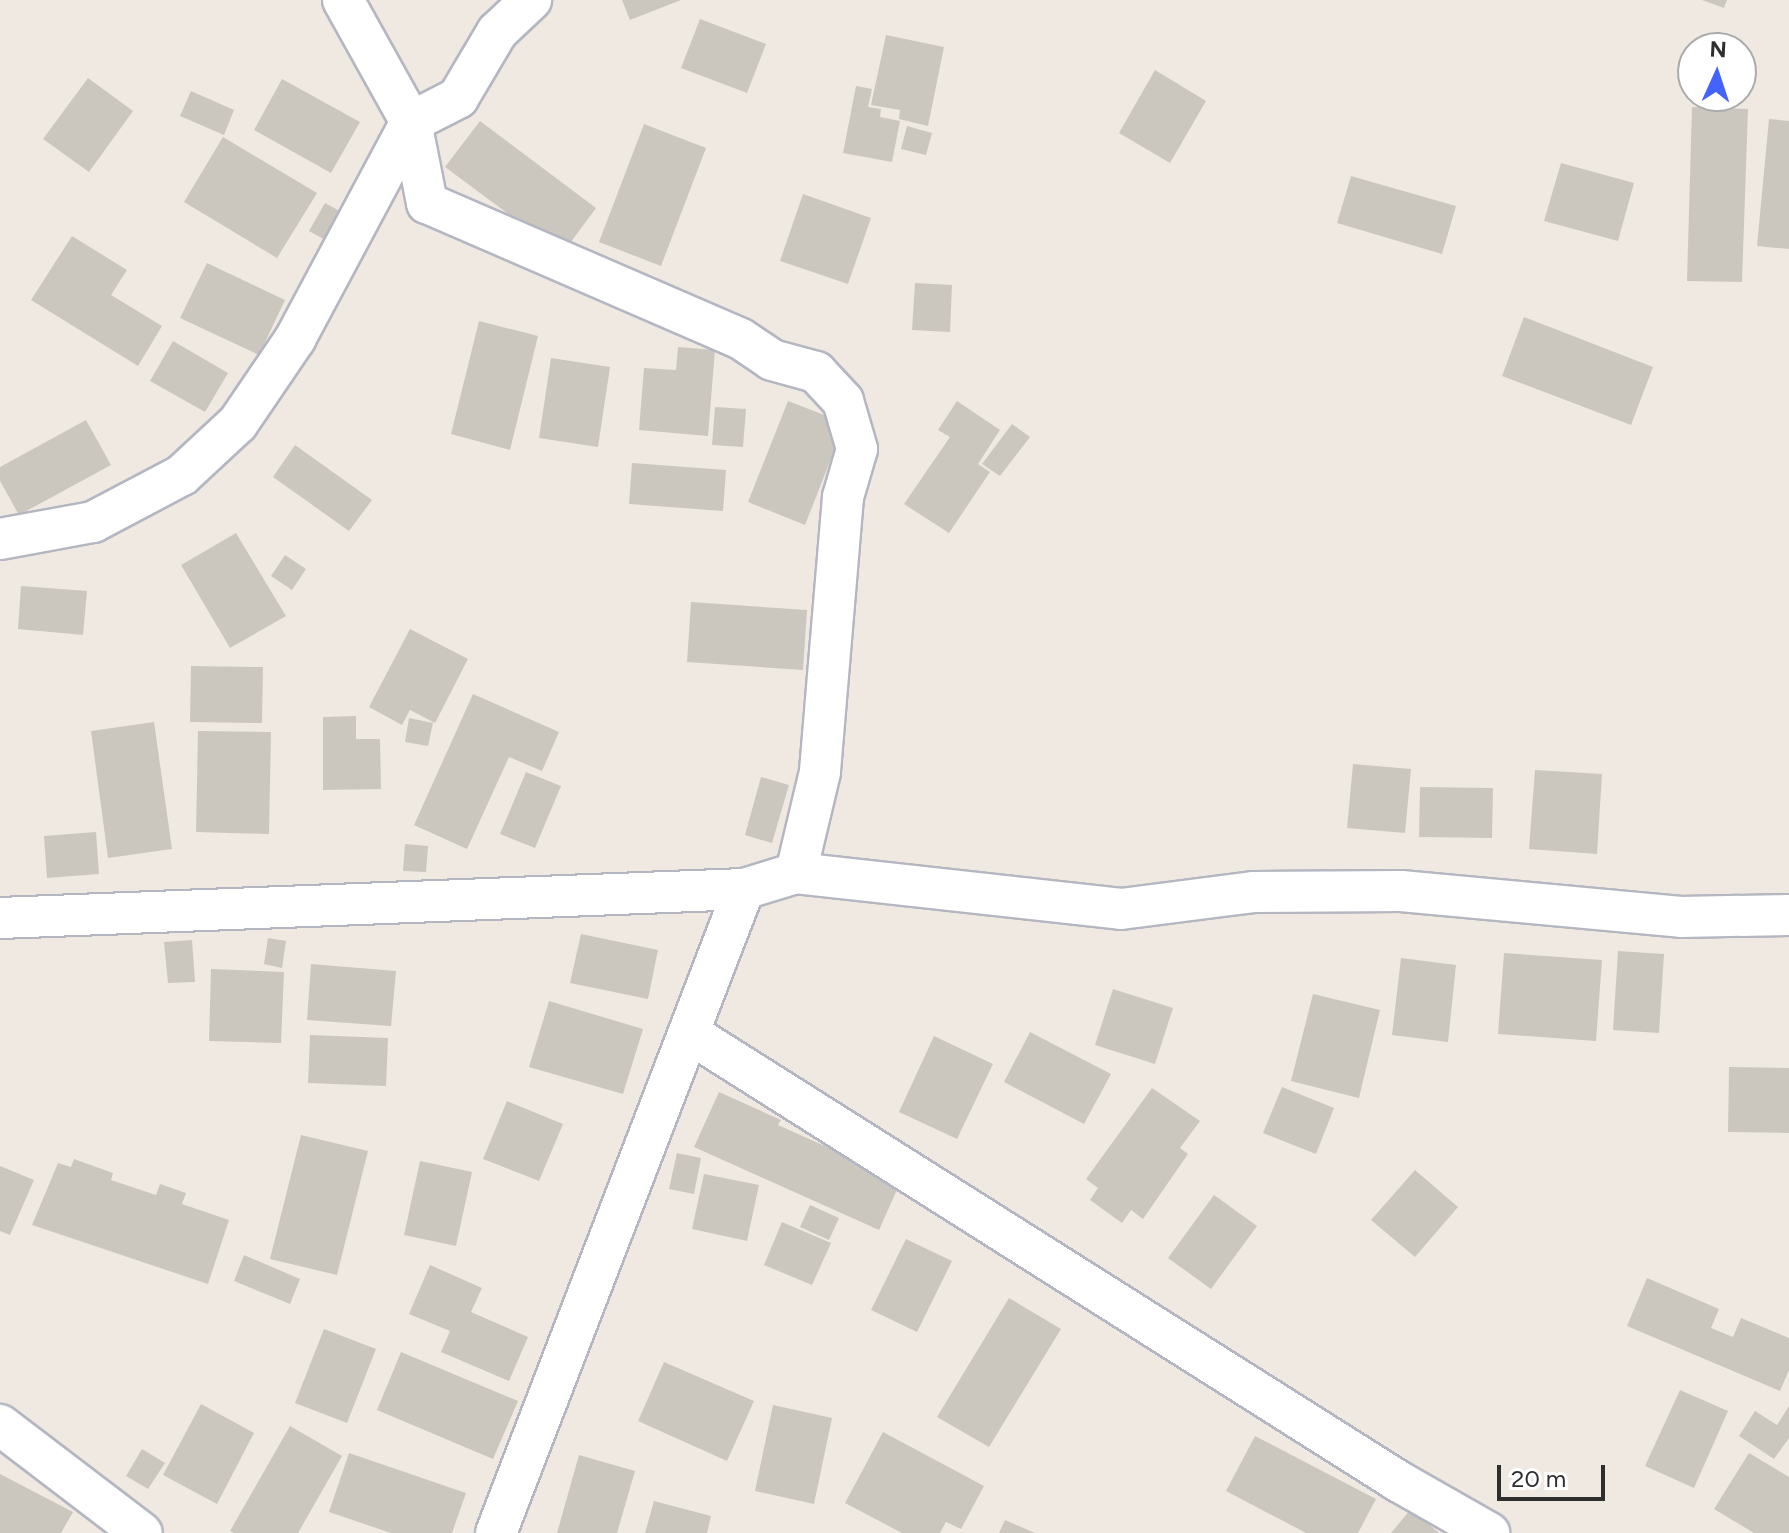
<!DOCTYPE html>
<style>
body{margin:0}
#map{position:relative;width:1789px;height:1533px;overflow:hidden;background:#efe9e1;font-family:Figtree,sans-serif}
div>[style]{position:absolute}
.building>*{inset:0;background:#cbc7bf}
.roads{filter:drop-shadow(2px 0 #b4b7c1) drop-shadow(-2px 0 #b4b7c1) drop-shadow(0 2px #b4b7c1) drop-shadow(0 -2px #b4b7c1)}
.minor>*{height:40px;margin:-20px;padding:0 20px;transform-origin:20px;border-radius:20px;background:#fff}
span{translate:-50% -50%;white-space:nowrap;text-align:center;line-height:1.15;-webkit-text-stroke:7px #fff;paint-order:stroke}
.north{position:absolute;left:1677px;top:32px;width:80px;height:80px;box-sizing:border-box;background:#fff;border:2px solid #ababab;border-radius:50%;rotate:3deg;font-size:22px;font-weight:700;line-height:32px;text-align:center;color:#2e2e2e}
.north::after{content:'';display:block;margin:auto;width:28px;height:36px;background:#4264fb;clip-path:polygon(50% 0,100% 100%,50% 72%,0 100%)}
.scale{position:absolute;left:1497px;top:1465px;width:108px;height:36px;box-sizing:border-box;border:4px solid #2e2e2e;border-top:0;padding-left:10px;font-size:24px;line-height:28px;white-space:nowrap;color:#2e2e2e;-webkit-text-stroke:6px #fff;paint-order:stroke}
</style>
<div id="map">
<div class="building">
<i style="clip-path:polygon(622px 0,681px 0,630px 20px)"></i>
<i style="clip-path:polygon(1702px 0,1727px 0,1724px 8px)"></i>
<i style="clip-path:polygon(700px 19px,766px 44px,747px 93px,681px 68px)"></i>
<i style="clip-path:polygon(886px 35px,944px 47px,928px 126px,899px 119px,900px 110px,871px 105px)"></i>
<i style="clip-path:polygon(1155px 70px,1206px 101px,1170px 163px,1119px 133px)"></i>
<i style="clip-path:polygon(88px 78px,133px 111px,89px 172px,43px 139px)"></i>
<i style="clip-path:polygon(282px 79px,360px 122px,331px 173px,254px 130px)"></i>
<i style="clip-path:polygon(856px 86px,872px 89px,868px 107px,881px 109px,880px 117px,900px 121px,892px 162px,843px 153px)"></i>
<i style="clip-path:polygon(191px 91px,234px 110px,224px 135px,180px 116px)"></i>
<i style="clip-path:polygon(1692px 107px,1748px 109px,1742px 282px,1687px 281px)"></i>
<i style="clip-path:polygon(1769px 119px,1789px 121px,1789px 249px,1757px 246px)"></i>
<i style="clip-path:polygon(480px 121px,596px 208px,562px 254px,445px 167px)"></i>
<i style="clip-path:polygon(644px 124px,706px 148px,661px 266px,599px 242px)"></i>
<i style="clip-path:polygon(907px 126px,932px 133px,926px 155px,901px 149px)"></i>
<i style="clip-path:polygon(223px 137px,317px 193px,277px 258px,184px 202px)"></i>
<i style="clip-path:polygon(1561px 163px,1634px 183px,1618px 241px,1544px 221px)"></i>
<i style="clip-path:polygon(1351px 176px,1456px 206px,1442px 254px,1337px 223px)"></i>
<i style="clip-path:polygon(803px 194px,871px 218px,848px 284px,780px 261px)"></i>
<i style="clip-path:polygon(325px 203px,345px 214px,329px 242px,309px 231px)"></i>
<i style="clip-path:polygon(72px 236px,127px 270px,111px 295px,162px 326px,138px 366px,31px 300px)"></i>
<i style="clip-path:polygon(207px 263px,285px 300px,259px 355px,180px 318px)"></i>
<i style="clip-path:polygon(915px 283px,952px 285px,950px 332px,912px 330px)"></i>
<i style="clip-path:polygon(1524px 317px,1653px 367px,1631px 425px,1502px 376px)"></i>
<i style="clip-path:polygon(479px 321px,538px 336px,510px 450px,451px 434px)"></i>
<i style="clip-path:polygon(173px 341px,228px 373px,205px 412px,150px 381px)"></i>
<i style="clip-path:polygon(678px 347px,715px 350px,708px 436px,639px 430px,644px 368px,676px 370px)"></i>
<i style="clip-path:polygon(551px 358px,610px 367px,598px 447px,539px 438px)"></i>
<i style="clip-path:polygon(788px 401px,845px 423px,805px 525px,748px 502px)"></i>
<i style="clip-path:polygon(957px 401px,1000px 430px,978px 464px,990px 472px,949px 533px,904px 504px,950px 437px,938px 430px)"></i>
<i style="clip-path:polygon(715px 407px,746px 409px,743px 447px,712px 445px)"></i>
<i style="clip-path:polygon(86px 420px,111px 465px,19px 515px,0 481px,0 467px)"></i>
<i style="clip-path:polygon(1012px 424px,1030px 437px,1000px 476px,982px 464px)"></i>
<i style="clip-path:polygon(295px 445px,372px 500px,349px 531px,273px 477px)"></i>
<i style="clip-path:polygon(632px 463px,726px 470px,723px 511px,629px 504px)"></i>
<i style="clip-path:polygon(236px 533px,286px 616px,230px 648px,181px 565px)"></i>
<i style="clip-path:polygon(285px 555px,306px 569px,292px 590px,271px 576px)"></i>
<i style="clip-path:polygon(21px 586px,87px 591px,83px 635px,18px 629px)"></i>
<i style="clip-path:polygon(691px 602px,807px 610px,803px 670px,687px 662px)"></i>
<i style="clip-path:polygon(410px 629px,468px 659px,435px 723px,410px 710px,402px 725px,369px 707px)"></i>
<i style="clip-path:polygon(191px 666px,263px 667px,262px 723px,190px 722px)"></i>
<i style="clip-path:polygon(473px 694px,559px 732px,542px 771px,509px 757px,467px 849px,414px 825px)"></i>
<i style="clip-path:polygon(356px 716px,356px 739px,380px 739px,381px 789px,323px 790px,323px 717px)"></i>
<i style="clip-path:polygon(409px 718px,433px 723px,428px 746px,405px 742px)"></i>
<i style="clip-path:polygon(154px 722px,172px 849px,108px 858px,91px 731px)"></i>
<i style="clip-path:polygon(198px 731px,271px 732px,269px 834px,196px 832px)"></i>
<i style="clip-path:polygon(1353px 764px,1411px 769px,1405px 833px,1347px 828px)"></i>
<i style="clip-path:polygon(1535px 770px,1602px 774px,1597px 854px,1529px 849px)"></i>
<i style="clip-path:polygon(526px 772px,561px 786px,535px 848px,500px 834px)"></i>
<i style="clip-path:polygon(761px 777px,789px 785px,772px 843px,745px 835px)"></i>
<i style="clip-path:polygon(1420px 787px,1493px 788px,1492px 838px,1419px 837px)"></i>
<i style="clip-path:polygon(96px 832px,99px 874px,47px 878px,44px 836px)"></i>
<i style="clip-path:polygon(405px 844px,428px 846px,426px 872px,403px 871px)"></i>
<i style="clip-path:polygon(581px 934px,658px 950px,648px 999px,570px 983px)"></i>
<i style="clip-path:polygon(268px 938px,286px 941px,282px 968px,264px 964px)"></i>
<i style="clip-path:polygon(192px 940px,195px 982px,168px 983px,164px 942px)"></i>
<i style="clip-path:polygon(1618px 951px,1664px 954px,1659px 1033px,1613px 1030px)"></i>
<i style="clip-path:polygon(1504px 953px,1602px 960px,1596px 1041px,1498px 1034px)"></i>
<i style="clip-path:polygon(1401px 958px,1456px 965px,1448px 1042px,1392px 1035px)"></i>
<i style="clip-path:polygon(311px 964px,396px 971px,391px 1026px,307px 1020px)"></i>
<i style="clip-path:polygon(211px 969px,284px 972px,281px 1043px,209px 1041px)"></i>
<i style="clip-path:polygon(1113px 989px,1173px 1008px,1155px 1064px,1095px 1045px)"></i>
<i style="clip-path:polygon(1313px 994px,1380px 1010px,1359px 1098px,1291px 1081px)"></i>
<i style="clip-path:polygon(549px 1001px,643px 1029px,623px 1094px,529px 1067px)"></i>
<i style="clip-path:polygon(1030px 1032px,1111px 1074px,1084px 1124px,1004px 1082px)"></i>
<i style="clip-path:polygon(310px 1035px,388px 1038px,386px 1086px,308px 1083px)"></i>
<i style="clip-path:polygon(934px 1036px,993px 1064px,957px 1139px,899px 1112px)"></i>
<i style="clip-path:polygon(1729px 1067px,1789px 1068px,1789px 1133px,1728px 1132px)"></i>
<i style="clip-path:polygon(1282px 1087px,1334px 1108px,1316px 1154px,1263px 1133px)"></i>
<i style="clip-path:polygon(1152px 1088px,1200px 1121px,1180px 1148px,1188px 1154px,1143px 1219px,1131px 1210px,1122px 1223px,1090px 1200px,1098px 1188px,1086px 1179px)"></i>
<i style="clip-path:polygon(719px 1092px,781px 1120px,778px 1125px,827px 1147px,829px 1143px,900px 1183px,879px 1230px,694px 1147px)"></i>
<i style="clip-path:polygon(507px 1101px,563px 1124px,539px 1181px,483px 1159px)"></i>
<i style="clip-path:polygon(301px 1135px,368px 1151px,337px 1275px,270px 1259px)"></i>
<i style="clip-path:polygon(677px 1153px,701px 1158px,694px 1194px,669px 1189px)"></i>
<i style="clip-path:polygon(74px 1159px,113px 1173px,111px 1180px,156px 1195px,160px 1184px,186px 1193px,182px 1204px,229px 1220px,208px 1284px,32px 1225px,58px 1163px,71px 1167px)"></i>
<i style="clip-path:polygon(420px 1161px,472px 1172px,456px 1246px,404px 1235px)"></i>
<i style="clip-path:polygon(0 1166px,34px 1180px,10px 1235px,0 1231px)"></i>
<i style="clip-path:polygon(1415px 1170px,1458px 1207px,1415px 1257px,1371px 1220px)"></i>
<i style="clip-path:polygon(704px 1174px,759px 1185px,747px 1241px,692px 1229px)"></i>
<i style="clip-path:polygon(1214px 1195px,1257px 1226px,1211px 1289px,1168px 1258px)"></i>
<i style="clip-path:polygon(810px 1205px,839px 1218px,829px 1240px,800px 1227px)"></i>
<i style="clip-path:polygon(782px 1222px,831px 1243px,812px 1285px,764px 1265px)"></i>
<i style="clip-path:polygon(906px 1239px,952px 1261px,917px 1332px,871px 1310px)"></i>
<i style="clip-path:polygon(244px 1255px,300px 1279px,290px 1304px,234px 1281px)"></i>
<i style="clip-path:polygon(430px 1265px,482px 1288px,471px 1312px,528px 1337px,509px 1381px,441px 1352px,450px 1331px,409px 1314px)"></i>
<i style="clip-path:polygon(1647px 1278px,1719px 1309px,1711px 1328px,1733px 1337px,1741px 1318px,1789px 1338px,1789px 1370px,1780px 1391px,1627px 1326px)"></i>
<i style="clip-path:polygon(1009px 1298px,1061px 1329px,989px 1447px,937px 1417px)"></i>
<i style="clip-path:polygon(324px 1329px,376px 1349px,347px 1423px,295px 1403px)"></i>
<i style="clip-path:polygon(401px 1352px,518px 1401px,493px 1459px,377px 1410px)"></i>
<i style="clip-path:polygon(664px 1362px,754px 1401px,727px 1461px,638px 1421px)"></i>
<i style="clip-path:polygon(1680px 1390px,1728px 1411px,1694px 1488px,1645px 1466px)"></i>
<i style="clip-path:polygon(201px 1404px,254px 1433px,217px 1504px,163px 1475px)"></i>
<i style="clip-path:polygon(773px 1405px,832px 1418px,814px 1504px,755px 1491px)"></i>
<i style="clip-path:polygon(1789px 1406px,1789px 1438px,1774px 1459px,1739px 1436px,1755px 1411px,1777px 1425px)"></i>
<i style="clip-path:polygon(290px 1426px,342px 1456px,298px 1533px,234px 1533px,230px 1531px)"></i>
<i style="clip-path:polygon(883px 1432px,984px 1486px,961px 1529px,946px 1522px,940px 1533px,902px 1533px,845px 1503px)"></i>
<i style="clip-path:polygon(1255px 1436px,1376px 1499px,1358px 1533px,1306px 1533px,1226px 1491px)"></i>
<i style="clip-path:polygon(142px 1449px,165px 1463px,148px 1489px,126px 1476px)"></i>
<i style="clip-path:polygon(349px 1453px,466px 1493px,452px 1533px,391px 1533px,329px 1512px)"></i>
<i style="clip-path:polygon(1749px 1453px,1789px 1477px,1789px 1533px,1754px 1533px,1714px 1509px)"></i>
<i style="clip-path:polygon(579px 1455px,635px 1471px,617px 1533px,557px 1533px)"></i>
<i style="clip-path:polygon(0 1474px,73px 1512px,61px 1533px,0 1533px)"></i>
<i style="clip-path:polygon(654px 1501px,711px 1516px,707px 1533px,645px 1533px)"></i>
<i style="clip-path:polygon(1411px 1509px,1439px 1533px,1391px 1533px)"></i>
<i style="clip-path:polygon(1005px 1520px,1035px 1533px,999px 1533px)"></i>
</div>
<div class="roads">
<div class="minor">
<i style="left:343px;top:0;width:140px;rotate:60.9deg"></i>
<i style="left:411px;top:122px;width:83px;rotate:78.8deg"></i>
<i style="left:427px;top:203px;width:342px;rotate:23.4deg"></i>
<i style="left:741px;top:339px;width:37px;rotate:34deg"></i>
<i style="left:772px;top:360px;width:46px;rotate:15.3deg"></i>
<i style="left:816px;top:372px;width:40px;rotate:47deg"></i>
<i style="left:843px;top:401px;width:50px;rotate:73.7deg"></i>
<i style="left:857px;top:449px;width:50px;rotate:106.3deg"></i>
<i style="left:843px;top:497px;width:276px;rotate:94.8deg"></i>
<i style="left:820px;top:772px;width:104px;rotate:103.4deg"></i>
<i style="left:0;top:539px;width:95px;rotate:-10.4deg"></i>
<i style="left:93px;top:522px;width:101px;rotate:-27.8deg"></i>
<i style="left:182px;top:475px;width:76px;rotate:-42.9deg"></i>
<i style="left:238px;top:423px;width:102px;rotate:-55.8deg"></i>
<i style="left:295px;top:339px;width:246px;rotate:-61.9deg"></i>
<i style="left:411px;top:122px;width:53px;rotate:-27.1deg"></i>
<i style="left:458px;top:98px;width:77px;rotate:-59.4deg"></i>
<i style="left:497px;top:32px;width:47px;rotate:-43.3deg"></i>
<i style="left:0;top:918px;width:745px;rotate:-2.23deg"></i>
<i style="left:744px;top:889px;width:54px;rotate:-17.1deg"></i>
<i style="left:796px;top:873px;width:327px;rotate:6.3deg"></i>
<i style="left:1121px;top:909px;width:133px;rotate:-7.3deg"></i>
<i style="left:1253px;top:892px;width:148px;rotate:-0.4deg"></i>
<i style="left:1401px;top:891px;width:281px;rotate:5.3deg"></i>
<i style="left:1681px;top:917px;width:108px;rotate:-1.1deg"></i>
<i style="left:689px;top:1033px;width:839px;rotate:32.29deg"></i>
<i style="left:1398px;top:1481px;width:105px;rotate:29.7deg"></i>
<i style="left:0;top:1425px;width:178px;rotate:37.3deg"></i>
<i style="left:496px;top:1533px;width:690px;rotate:-68.94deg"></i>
</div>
</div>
<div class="north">N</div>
<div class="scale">20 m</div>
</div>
